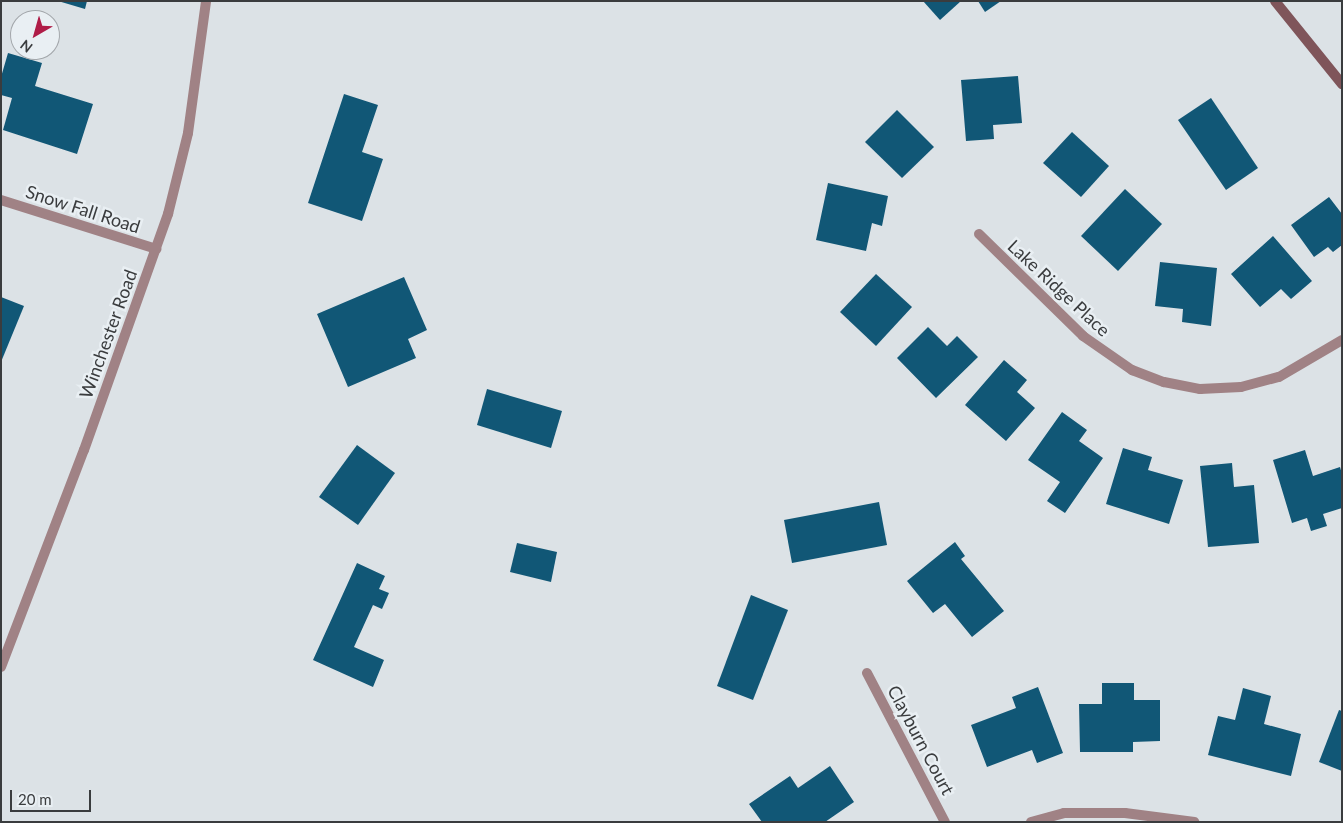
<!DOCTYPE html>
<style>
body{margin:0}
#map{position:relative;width:1343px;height:823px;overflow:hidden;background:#dce2e6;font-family:Lato,sans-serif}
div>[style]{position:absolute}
.building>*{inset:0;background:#115776}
.minor>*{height:10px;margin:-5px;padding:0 5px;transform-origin:5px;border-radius:5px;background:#a08285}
.tertiary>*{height:10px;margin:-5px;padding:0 5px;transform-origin:5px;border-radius:5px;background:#a08285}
.secondary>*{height:10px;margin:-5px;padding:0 5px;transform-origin:5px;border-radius:5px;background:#7f555a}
span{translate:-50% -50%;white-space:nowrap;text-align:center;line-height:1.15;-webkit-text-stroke:5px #e9eff3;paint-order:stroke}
.street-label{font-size:18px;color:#3a3c3e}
.frame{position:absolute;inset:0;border:2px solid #3a3c3e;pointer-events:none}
.north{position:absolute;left:10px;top:10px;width:50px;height:50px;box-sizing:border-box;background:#e9eff3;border:1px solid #a3a7ab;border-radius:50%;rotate:218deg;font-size:14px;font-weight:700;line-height:20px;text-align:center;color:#3a3c3e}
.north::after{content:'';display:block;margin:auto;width:18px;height:22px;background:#af1c47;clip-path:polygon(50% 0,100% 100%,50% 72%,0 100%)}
.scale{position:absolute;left:10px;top:790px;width:81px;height:22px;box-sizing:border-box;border:2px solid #3a3c3e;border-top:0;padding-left:6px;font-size:15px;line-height:18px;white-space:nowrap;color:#3a3c3e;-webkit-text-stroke:4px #e9eff3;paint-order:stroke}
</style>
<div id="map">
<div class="building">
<i style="clip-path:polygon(58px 1px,87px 1px,85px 9px)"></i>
<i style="clip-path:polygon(923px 1px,961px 1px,940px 20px)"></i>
<i style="clip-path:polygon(978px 1px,1001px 1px,985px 12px)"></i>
<i style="clip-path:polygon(8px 53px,42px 63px,35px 86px,93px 104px,77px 154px,3px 130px,12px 98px,1px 95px,1px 77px)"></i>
<i style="clip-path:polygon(1018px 76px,1022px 123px,993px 125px,994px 139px,966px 141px,961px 80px)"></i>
<i style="clip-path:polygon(344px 94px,378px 105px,362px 152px,383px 159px,362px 221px,308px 203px)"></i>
<i style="clip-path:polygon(1211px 98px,1258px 168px,1226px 190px,1178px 120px)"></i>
<i style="clip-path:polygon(897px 110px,934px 147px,902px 178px,865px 142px)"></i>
<i style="clip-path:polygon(1072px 132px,1109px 166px,1081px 197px,1043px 163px)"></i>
<i style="clip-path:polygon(828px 183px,888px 196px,882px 226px,872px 223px,866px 251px,816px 240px)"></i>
<i style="clip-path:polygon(1125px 189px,1162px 224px,1118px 271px,1081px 236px)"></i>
<i style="clip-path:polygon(1329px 197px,1342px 214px,1342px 245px,1333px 252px,1328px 247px,1314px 257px,1291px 225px)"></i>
<i style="clip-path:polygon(1273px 236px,1312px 281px,1291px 299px,1281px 289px,1260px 307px,1231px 274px)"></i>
<i style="clip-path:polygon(1160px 262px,1217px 268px,1211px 326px,1182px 322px,1183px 309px,1155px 306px)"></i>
<i style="clip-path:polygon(876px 274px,912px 307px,876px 346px,840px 312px)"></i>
<i style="clip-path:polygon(404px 277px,427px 330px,408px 339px,416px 358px,348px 387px,317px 314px)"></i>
<i style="clip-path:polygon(1px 297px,24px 306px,1px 362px)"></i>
<i style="clip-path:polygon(928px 327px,947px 346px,957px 336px,978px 357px,936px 398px,897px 358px)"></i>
<i style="clip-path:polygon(1004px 360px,1027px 380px,1017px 392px,1035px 408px,1006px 441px,965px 405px)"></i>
<i style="clip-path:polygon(487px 389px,562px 411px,551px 448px,477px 425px)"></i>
<i style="clip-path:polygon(1062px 412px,1087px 430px,1079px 441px,1103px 458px,1065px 513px,1047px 501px,1060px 482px,1028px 460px)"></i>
<i style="clip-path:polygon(357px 445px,395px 473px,358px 525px,319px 497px)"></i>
<i style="clip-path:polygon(1123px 448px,1152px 457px,1148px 470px,1183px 480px,1169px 524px,1106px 504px)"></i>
<i style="clip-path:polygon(1305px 450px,1313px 476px,1340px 467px,1342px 474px,1342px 508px,1323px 514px,1327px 526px,1311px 531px,1307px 518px,1292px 523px,1273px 460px)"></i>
<i style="clip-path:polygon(1232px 463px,1234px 487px,1254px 485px,1259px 543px,1208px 547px,1200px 466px)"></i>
<i style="clip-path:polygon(879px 502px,887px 545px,792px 563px,784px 520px)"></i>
<i style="clip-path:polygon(955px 542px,965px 556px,961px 559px,1004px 611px,972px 637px,945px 604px,933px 613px,907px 581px)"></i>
<i style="clip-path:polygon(517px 543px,557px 552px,551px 582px,510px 572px)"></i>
<i style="clip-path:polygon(357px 563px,385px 576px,379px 589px,389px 593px,382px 609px,373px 605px,354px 647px,384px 660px,373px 687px,313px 660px)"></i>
<i style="clip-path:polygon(751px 595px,788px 610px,753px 700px,717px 686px)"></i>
<i style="clip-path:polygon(1102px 683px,1134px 683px,1134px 700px,1160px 700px,1160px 741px,1133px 742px,1133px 752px,1080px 752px,1079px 704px,1102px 704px)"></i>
<i style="clip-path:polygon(1038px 687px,1063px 753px,1037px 763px,1032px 750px,987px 767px,971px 725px,1016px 708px,1012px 697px)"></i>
<i style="clip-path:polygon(1243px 688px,1271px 696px,1264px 724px,1301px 734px,1291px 776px,1208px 755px,1218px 716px,1235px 720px)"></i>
<i style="clip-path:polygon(1339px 710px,1342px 711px,1342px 771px,1319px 762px)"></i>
<i style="clip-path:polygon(830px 766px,854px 802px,825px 822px,762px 822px,749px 804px,790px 776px,798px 788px)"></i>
</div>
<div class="minor">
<i style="left:1px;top:200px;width:163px;rotate:17.5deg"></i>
<i style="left:979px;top:234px;width:146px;rotate:44.4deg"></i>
<i style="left:1083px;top:336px;width:60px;rotate:34.8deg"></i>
<i style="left:1132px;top:370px;width:34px;rotate:21deg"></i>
<i style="left:1164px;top:382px;width:37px;rotate:11deg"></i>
<i style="left:1200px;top:389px;width:41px;rotate:-2.8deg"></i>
<i style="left:1241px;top:387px;width:39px;rotate:-15deg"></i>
<i style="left:1279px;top:377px;width:73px;rotate:-30.4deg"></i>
<i style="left:867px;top:673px;width:168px;rotate:62.4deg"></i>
<i style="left:1031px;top:822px;width:34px;rotate:-15deg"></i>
<i style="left:1064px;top:813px;width:61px"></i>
<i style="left:1125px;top:813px;width:70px;rotate:7.4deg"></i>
</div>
<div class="tertiary">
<i style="left:1px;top:667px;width:232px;rotate:-69.1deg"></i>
<i style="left:84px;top:450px;width:251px;rotate:-70.4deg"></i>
<i style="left:168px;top:214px;width:83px;rotate:-76.1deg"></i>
<i style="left:188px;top:133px;width:133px;rotate:-82.2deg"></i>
</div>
<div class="secondary">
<i style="left:1275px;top:1px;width:107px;rotate:51.1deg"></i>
</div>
<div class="street-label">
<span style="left:83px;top:209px;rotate:18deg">Snow Fall Road</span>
<span style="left:1059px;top:288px;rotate:43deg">Lake Ridge Place</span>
<span style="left:108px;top:334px;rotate:-70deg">Winchester Road</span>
<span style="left:921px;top:740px;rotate:62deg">Clayburn Court</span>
</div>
<div class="frame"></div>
<div class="north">N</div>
<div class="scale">20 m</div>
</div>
